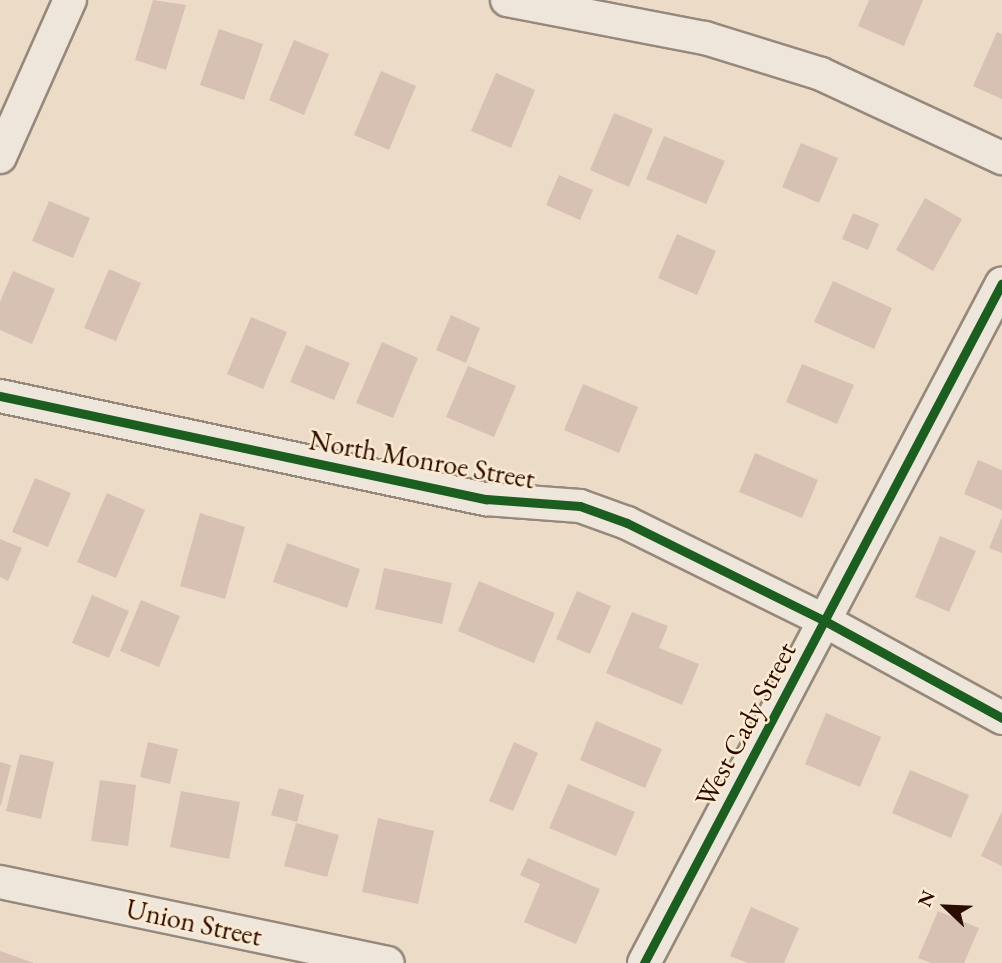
<!DOCTYPE html>
<style>
body{margin:0}
#map{position:relative;width:1002px;height:963px;overflow:hidden;background:#ecdcc7;font-family:"EB Garamond",serif}
div>[style]{position:absolute}
.building>*{inset:0;background:#d7c1b2}
.roads{filter:drop-shadow(2px 0 #96897c) drop-shadow(-2px 0 #96897c) drop-shadow(0 2px #96897c) drop-shadow(0 -2px #96897c)}
.street>*{height:32px;margin:-16px;padding:0 16px;transform-origin:16px;border-radius:16px;background:#eee6db}
.cycleway>*{height:9px;margin:-4.5px;padding:0 4.5px;transform-origin:4.5px;border-radius:4.5px;background:#1b5e20}
span{translate:-50% -50%;white-space:nowrap;text-align:center;line-height:1.15;-webkit-text-stroke:5px #fcead1;paint-order:stroke}
.street-label{font-size:28px;color:#2c0b00}
.north{position:absolute;left:911px;top:872px;width:70px;height:70px;-webkit-text-stroke:5px #fcead1;paint-order:stroke;rotate:293deg;font-size:19px;font-weight:700;line-height:28px;text-align:center;color:#2c0b00}
.north::after{content:'';display:block;margin:auto;width:24px;height:32px;background:#2c0b00;clip-path:polygon(50% 0,100% 100%,50% 72%,0 100%)}
</style>
<div id="map">
<div class="building">
<i style="clip-path:polygon(153px 0,186px 5px,166px 70px,135px 60px)"></i>
<i style="clip-path:polygon(869px 0,923px 0,904px 46px,858px 26px)"></i>
<i style="clip-path:polygon(219px 29px,263px 44px,244px 100px,200px 85px)"></i>
<i style="clip-path:polygon(997px 32px,1002px 34px,1002px 99px,973px 86px)"></i>
<i style="clip-path:polygon(294px 40px,329px 54px,304px 115px,269px 100px)"></i>
<i style="clip-path:polygon(381px 71px,416px 86px,389px 150px,354px 135px)"></i>
<i style="clip-path:polygon(496px 73px,535px 90px,511px 148px,471px 131px)"></i>
<i style="clip-path:polygon(614px 113px,653px 129px,629px 187px,590px 170px)"></i>
<i style="clip-path:polygon(664px 136px,725px 161px,706px 204px,646px 179px)"></i>
<i style="clip-path:polygon(801px 143px,838px 158px,819px 203px,782px 187px)"></i>
<i style="clip-path:polygon(559px 175px,593px 190px,580px 220px,546px 205px)"></i>
<i style="clip-path:polygon(925px 198px,962px 219px,933px 271px,896px 250px)"></i>
<i style="clip-path:polygon(49px 201px,90px 218px,73px 258px,32px 241px)"></i>
<i style="clip-path:polygon(853px 213px,879px 224px,868px 250px,842px 239px)"></i>
<i style="clip-path:polygon(677px 234px,716px 251px,697px 295px,658px 278px)"></i>
<i style="clip-path:polygon(109px 269px,141px 283px,116px 341px,84px 328px)"></i>
<i style="clip-path:polygon(13px 271px,55px 289px,32px 344px,0 330px,0 302px)"></i>
<i style="clip-path:polygon(833px 281px,892px 308px,874px 349px,814px 322px)"></i>
<i style="clip-path:polygon(451px 315px,480px 328px,466px 363px,436px 350px)"></i>
<i style="clip-path:polygon(251px 317px,287px 332px,263px 389px,227px 374px)"></i>
<i style="clip-path:polygon(382px 342px,418px 358px,393px 418px,356px 403px)"></i>
<i style="clip-path:polygon(306px 345px,350px 363px,334px 400px,290px 382px)"></i>
<i style="clip-path:polygon(802px 364px,854px 385px,837px 424px,786px 402px)"></i>
<i style="clip-path:polygon(468px 366px,516px 386px,494px 437px,446px 417px)"></i>
<i style="clip-path:polygon(583px 384px,638px 407px,619px 453px,564px 430px)"></i>
<i style="clip-path:polygon(755px 453px,818px 480px,802px 518px,739px 492px)"></i>
<i style="clip-path:polygon(978px 460px,1002px 470px,1002px 510px,964px 494px)"></i>
<i style="clip-path:polygon(35px 478px,71px 493px,48px 547px,12px 532px)"></i>
<i style="clip-path:polygon(107px 493px,145px 510px,116px 578px,77px 562px)"></i>
<i style="clip-path:polygon(200px 513px,245px 527px,225px 599px,180px 586px)"></i>
<i style="clip-path:polygon(1002px 517px,1002px 553px,989px 548px)"></i>
<i style="clip-path:polygon(940px 536px,976px 551px,949px 612px,915px 597px)"></i>
<i style="clip-path:polygon(0 539px,22px 548px,8px 581px,0 577px)"></i>
<i style="clip-path:polygon(287px 543px,360px 569px,347px 608px,273px 582px)"></i>
<i style="clip-path:polygon(384px 568px,452px 583px,442px 624px,375px 609px)"></i>
<i style="clip-path:polygon(479px 581px,555px 613px,534px 663px,458px 631px)"></i>
<i style="clip-path:polygon(577px 591px,611px 606px,590px 654px,556px 639px)"></i>
<i style="clip-path:polygon(92px 595px,129px 611px,109px 658px,72px 643px)"></i>
<i style="clip-path:polygon(141px 600px,180px 616px,159px 667px,120px 651px)"></i>
<i style="clip-path:polygon(632px 612px,668px 626px,659px 648px,699px 664px,682px 705px,606px 673px)"></i>
<i style="clip-path:polygon(826px 713px,881px 737px,860px 787px,805px 764px)"></i>
<i style="clip-path:polygon(596px 721px,662px 749px,645px 788px,580px 760px)"></i>
<i style="clip-path:polygon(148px 742px,178px 749px,170px 784px,140px 777px)"></i>
<i style="clip-path:polygon(514px 742px,538px 753px,513px 811px,489px 801px)"></i>
<i style="clip-path:polygon(20px 754px,54px 762px,41px 819px,6px 811px)"></i>
<i style="clip-path:polygon(0 762px,11px 765px,1px 805px,0 805px)"></i>
<i style="clip-path:polygon(910px 770px,969px 795px,951px 838px,892px 813px)"></i>
<i style="clip-path:polygon(100px 780px,136px 785px,128px 846px,91px 841px)"></i>
<i style="clip-path:polygon(568px 784px,635px 812px,616px 856px,549px 828px)"></i>
<i style="clip-path:polygon(279px 788px,304px 795px,297px 822px,271px 815px)"></i>
<i style="clip-path:polygon(181px 791px,240px 802px,229px 859px,170px 847px)"></i>
<i style="clip-path:polygon(1002px 811px,1002px 866px,981px 856px)"></i>
<i style="clip-path:polygon(378px 818px,434px 831px,418px 904px,362px 892px)"></i>
<i style="clip-path:polygon(296px 823px,339px 835px,327px 877px,284px 866px)"></i>
<i style="clip-path:polygon(528px 858px,600px 889px,576px 944px,524px 922px,540px 884px,520px 875px)"></i>
<i style="clip-path:polygon(751px 907px,799px 928px,784px 963px,748px 963px,730px 956px)"></i>
<i style="clip-path:polygon(938px 911px,979px 928px,964px 963px,931px 963px,918px 958px)"></i>
<i style="clip-path:polygon(0 951px,34px 963px,0 963px)"></i>
</div>
<div class="roads">
<div class="street">
<i style="left:507px;top:0;width:202px;rotate:10.9deg"></i>
<i style="left:705px;top:38px;width:121px;rotate:17.2deg"></i>
<i style="left:821px;top:74px;width:200px;rotate:24.9deg"></i>
<i style="left:0;top:157px;width:172px;rotate:-66deg"></i>
<i style="left:0;top:396px;width:497px;rotate:12deg"></i>
<i style="left:486px;top:499px;width:94px;rotate:4.3deg"></i>
<i style="left:580px;top:506px;width:50px;rotate:19.9deg"></i>
<i style="left:627px;top:523px;width:221px;rotate:26.3deg"></i>
<i style="left:825px;top:621px;width:202px;rotate:28.7deg"></i>
<i style="left:0;top:882px;width:396px;rotate:11.8deg"></i>
<i style="left:644px;top:963px;width:768px;rotate:-62.23deg"></i>
</div>
</div>
<div class="cycleway">
<i style="left:0;top:396px;width:497px;rotate:12deg"></i>
<i style="left:486px;top:499px;width:94px;rotate:4.3deg"></i>
<i style="left:580px;top:506px;width:50px;rotate:19.9deg"></i>
<i style="left:627px;top:523px;width:221px;rotate:26.3deg"></i>
<i style="left:825px;top:621px;width:202px;rotate:28.7deg"></i>
<i style="left:644px;top:963px;width:768px;rotate:-62.23deg"></i>
</div>
<div class="street-label">
<span style="left:422px;top:459px;rotate:10deg">North Monroe Street</span>
<span style="left:745px;top:724px;rotate:-62deg">West Cady Street</span>
<span style="left:194px;top:922px;rotate:12deg">Union Street</span>
</div>
<div class="north">N</div>
</div>
